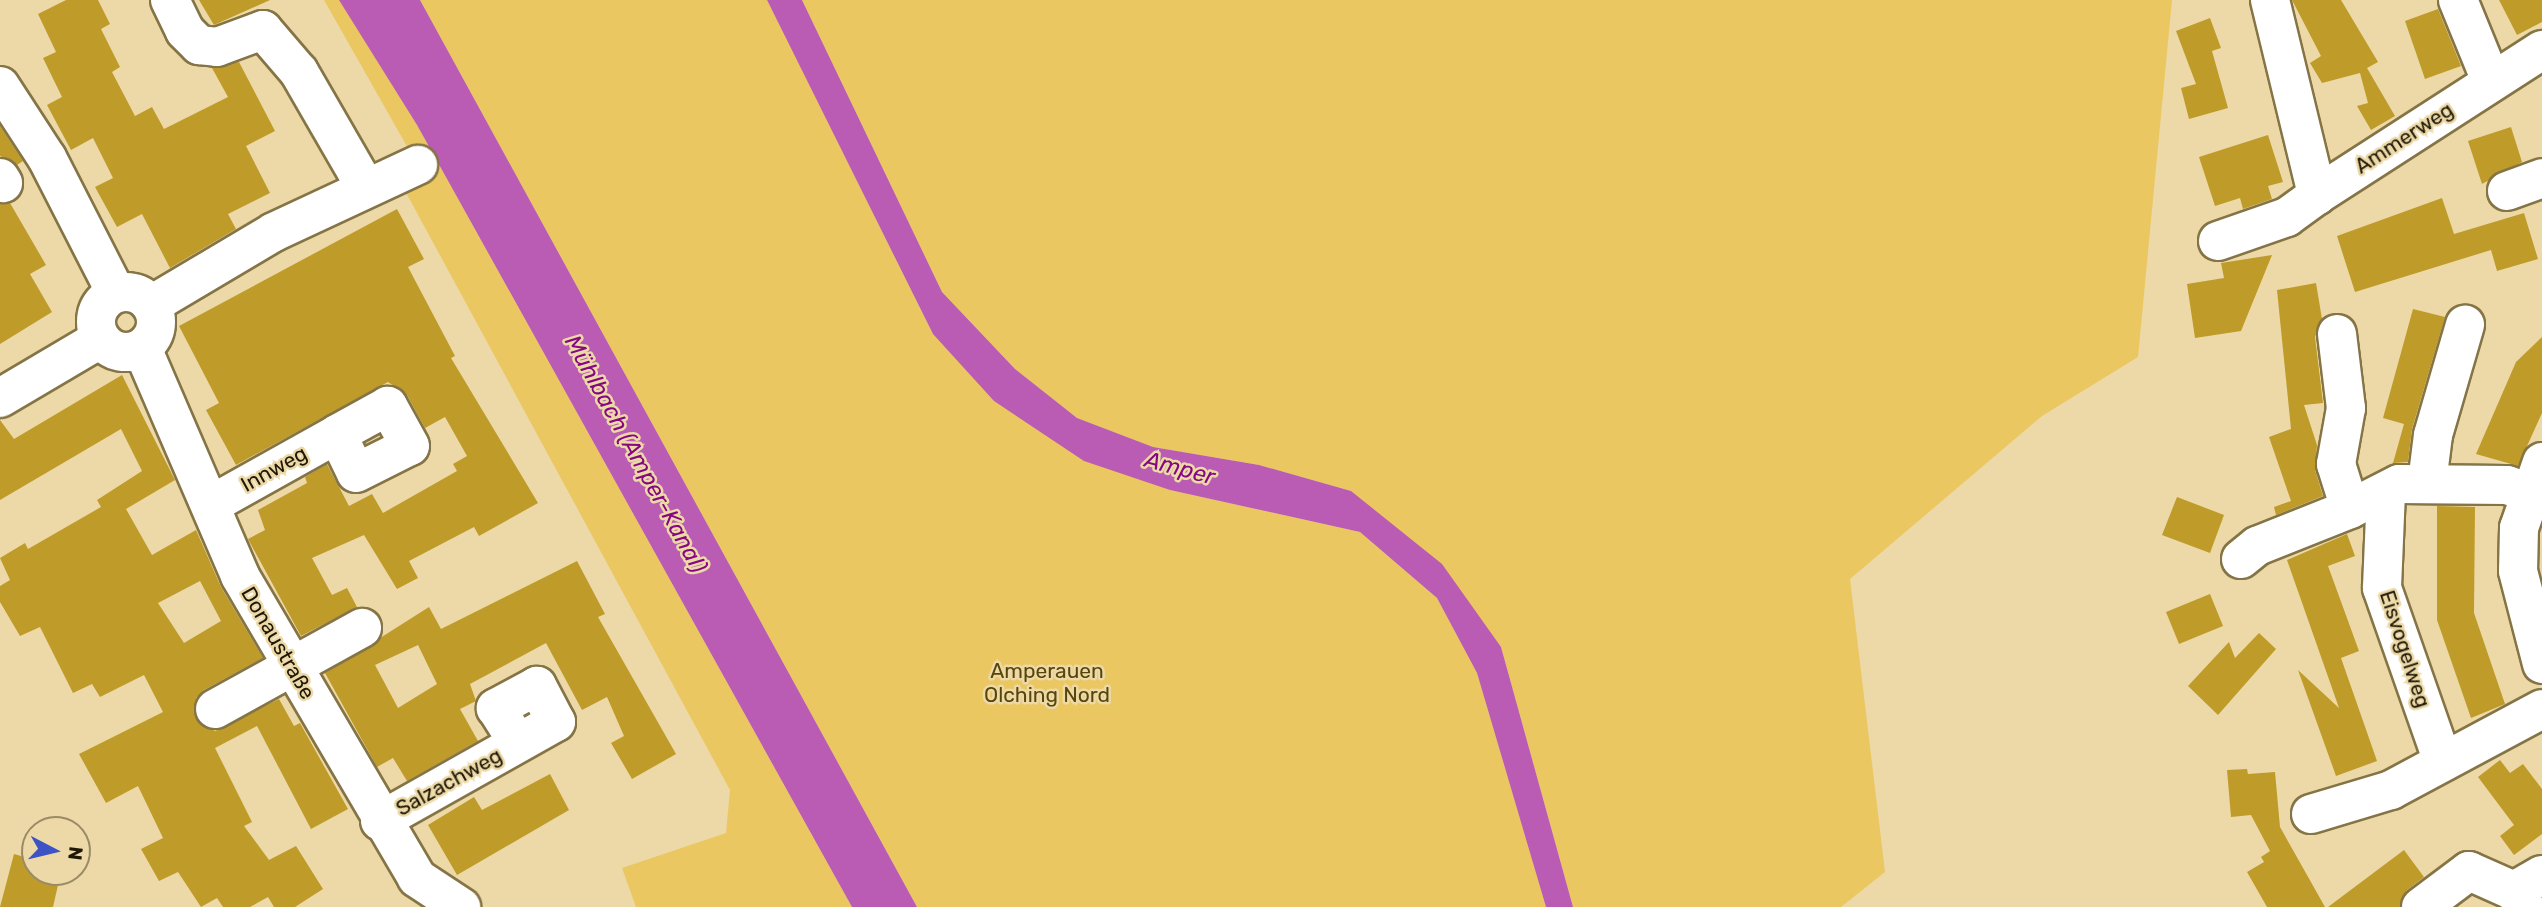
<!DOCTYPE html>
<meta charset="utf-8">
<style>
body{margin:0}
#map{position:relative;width:2542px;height:907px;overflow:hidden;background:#ecd9a7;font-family:Rubik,sans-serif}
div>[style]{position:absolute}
.green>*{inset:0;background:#eac760}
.water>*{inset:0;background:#ba5cb3}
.building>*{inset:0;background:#bf9b2a}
.roads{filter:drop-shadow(2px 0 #857445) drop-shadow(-2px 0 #857445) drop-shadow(0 2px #857445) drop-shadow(0 -2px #857445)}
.minor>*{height:38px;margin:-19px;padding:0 19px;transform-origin:19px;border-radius:19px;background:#fff}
.minor>.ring{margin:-19px;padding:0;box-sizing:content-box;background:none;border:38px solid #fff;border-radius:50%}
span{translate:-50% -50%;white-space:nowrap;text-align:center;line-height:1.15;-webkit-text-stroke:5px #ecd9a7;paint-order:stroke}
.street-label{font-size:21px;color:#1e1705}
.park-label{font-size:21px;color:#584508}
.water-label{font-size:23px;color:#860781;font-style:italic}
.north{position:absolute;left:21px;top:816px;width:70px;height:70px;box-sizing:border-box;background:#ecd9a7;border:2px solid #9a8b66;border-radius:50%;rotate:97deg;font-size:19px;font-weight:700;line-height:28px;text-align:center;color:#1e1705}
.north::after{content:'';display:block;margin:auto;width:24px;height:32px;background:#3d52c5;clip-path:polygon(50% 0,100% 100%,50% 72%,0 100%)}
</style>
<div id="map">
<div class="green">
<i style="clip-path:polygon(324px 0,340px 0,417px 125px,852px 907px,636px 907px,622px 868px,726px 833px,730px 790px,397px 176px,417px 164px)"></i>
<i style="clip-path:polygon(420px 0,767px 0,933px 334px,1170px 490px,1360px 532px,1437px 598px,1477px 673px,1546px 907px,917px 907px)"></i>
<i style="clip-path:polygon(802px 0,2172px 0,2138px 357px,2042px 416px,1850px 579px,1885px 872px,1841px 907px,1573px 907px,1501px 647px,1351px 491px,1259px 465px,1153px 447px,1077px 418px,1015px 369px,942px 292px)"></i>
</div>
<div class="water">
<i style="clip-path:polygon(339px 0,420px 0,917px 907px,852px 907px,417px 125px)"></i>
<i style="clip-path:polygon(767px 0,802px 0,942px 292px,1015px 369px,1077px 418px,1153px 447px,1259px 465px,1351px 491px,1442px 564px,1501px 647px,1573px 907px,1546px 907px,1477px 673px,1437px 598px,1360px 532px,1170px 490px,1084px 461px,994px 401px,933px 334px)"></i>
</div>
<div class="building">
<i style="clip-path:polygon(66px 0,98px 0,110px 24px,101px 29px,120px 67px,112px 72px,135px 116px,152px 107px,164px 129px,228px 97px,212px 68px,239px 62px,275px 131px,246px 146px,270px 193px,228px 214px,236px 229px,170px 268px,142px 214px,117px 227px,95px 187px,113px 178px,93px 138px,71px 150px,47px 105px,62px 97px,43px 58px,56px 52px,38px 14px)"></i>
<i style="clip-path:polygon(199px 0,270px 0,214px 25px)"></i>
<i style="clip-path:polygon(2292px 0,2341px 0,2378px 62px,2367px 68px,2395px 116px,2371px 130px,2357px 106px,2368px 103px,2360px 73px,2322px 83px,2310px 63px,2321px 56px)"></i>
<i style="clip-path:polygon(2499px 0,2542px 0,2542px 22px,2517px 35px)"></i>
<i style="clip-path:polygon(2438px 9px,2461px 66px,2425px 79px,2405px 21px)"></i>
<i style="clip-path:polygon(2210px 18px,2221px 48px,2212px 51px,2228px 108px,2189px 119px,2181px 88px,2196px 84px,2176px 31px)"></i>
<i style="clip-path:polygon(0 126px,23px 161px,17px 165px,0 156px)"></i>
<i style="clip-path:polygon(2511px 127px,2522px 162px,2482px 184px,2468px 141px)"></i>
<i style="clip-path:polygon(2268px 135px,2283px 182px,2268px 186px,2272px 199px,2243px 209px,2240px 198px,2215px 206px,2199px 157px)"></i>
<i style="clip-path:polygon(2442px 198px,2454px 234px,2524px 213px,2538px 259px,2497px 271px,2491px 250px,2355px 292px,2337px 236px)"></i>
<i style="clip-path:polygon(10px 203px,46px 265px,30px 274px,52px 312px,0 344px,0 204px)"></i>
<i style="clip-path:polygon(397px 209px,424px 259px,408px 267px,455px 356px,451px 358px,538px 503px,479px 536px,474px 527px,409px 561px,418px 578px,397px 589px,364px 535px,312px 558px,332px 595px,347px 588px,357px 607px,301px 636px,248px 539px,265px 530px,258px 510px,307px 483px,305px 477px,327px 464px,349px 506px,372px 494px,383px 513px,457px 471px,453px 464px,467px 456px,445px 417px,425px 428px,407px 395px,388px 382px,236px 465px,206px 410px,219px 403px,179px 326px)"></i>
<i style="clip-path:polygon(2272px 255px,2241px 331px,2195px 338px,2187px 284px,2224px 278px,2221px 263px)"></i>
<i style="clip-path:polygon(2316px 283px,2322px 319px,2315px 337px,2323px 403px,2304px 405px,2317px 445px,2315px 470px,2323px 496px,2276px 515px,2274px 507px,2291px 501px,2269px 437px,2291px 429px,2277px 290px)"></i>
<i style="clip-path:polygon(2413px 309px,2445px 317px,2412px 429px,2408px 462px,2393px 463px,2404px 424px,2383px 418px)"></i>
<i style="clip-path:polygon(2542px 337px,2542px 413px,2518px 466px,2476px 454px,2516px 362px)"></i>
<i style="clip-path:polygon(evenodd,122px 375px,175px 480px,126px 509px,152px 555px,196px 530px,221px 587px,263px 658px,204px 690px,196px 698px,196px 719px,215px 731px,279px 699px,294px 726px,300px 723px,348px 809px,311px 829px,257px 726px,215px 748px,252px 822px,244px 826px,269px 860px,296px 846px,323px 889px,295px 907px,274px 907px,268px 897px,250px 907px,223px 907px,217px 898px,201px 907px,178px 872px,159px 881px,141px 849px,163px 838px,138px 786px,106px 803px,79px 754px,163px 712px,144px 675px,100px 697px,92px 684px,73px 693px,40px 627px,20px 636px,0 602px,0 586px,10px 580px,0 558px,25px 543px,28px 549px,101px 507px,97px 500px,142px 471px,121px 429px,0 500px,0 420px,14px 439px,122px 375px,200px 581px,221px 621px,184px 643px,158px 603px,200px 581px)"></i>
<i style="clip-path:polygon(2177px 497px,2224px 515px,2210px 553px,2162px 535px)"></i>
<i style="clip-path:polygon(2437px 506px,2475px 507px,2474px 613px,2505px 704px,2471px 718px,2437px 620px)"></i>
<i style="clip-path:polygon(2347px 534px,2355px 556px,2328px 566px,2359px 651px,2341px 658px,2377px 761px,2336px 776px,2298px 670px,2339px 708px,2287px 560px)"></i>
<i style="clip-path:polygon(evenodd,577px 561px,605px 614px,598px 617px,676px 754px,632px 779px,611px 743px,624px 736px,607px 697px,582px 710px,546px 643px,470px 684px,476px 701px,460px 709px,478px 741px,407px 781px,393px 758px,377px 767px,325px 673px,429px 607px,441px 629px,577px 561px,418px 645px,437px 684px,398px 708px,375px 665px,418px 645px)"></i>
<i style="clip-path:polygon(2210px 594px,2223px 626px,2179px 644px,2166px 612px)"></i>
<i style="clip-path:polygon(2259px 633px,2276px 649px,2218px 715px,2188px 686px,2229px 642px,2235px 658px)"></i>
<i style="clip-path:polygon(2500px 760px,2510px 773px,2523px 764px,2542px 789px,2542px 834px,2514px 855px,2500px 836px,2514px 825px,2478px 777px)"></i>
<i style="clip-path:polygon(2247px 769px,2248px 774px,2275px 772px,2280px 827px,2325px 907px,2267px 907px,2247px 872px,2264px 862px,2261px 857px,2270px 851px,2251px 815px,2231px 817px,2227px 770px)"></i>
<i style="clip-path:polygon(550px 774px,569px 810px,457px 875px,428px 825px,474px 797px,482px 810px)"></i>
<i style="clip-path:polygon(2404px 850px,2424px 877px,2407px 890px,2400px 907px,2328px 907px)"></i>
<i style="clip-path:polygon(14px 854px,35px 860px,35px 872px,61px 872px,53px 907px,0 907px)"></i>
</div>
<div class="roads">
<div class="minor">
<i style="left:170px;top:0;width:34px;rotate:64deg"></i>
<i style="left:185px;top:31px;width:20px;rotate:45deg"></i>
<i style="left:199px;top:45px;width:18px;rotate:6deg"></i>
<i style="left:217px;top:47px;width:49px;rotate:-20.3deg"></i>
<i style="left:263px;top:30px;width:55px;rotate:49.4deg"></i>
<i style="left:299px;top:72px;width:134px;rotate:60deg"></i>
<i style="left:2270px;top:0;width:201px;rotate:76.4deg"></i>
<i style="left:2317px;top:195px;width:268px;rotate:-32.8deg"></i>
<i style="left:2458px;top:0;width:87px;rotate:67.8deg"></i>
<i style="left:0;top:86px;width:86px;rotate:56.9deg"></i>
<i style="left:47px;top:158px;width:152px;rotate:62.9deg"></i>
<i style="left:0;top:178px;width:6px;rotate:59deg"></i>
<i style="left:2507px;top:191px;width:37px;rotate:-20deg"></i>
<i style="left:2218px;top:241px;width:73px;rotate:-19.2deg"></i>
<i style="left:2287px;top:217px;width:37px;rotate:-36deg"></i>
<i class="ring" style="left:96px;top:292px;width:22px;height:22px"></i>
<i style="left:151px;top:305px;width:143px;rotate:-30.7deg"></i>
<i style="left:274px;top:232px;width:159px;rotate:-25deg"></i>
<i style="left:2337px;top:334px;width:75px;rotate:83.1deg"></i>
<i style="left:2346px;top:408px;width:57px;rotate:100.1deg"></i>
<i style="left:2336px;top:464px;width:47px;rotate:72.7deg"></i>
<i style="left:142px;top:348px;width:248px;rotate:66.7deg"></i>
<i style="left:240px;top:576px;width:350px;rotate:59.6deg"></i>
<i style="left:417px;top:878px;width:53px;rotate:33.4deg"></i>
<i style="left:0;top:398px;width:116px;rotate:-30.5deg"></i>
<i style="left:2542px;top:462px;width:70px;rotate:109.2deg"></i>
<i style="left:2519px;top:528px;width:43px;rotate:91.3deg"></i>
<i style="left:2518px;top:571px;width:96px;rotate:75.5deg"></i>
<i style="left:2427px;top:483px;width:48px;rotate:-82.9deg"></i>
<i style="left:2433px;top:435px;width:115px;rotate:-73.8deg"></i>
<i style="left:2386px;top:492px;width:96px;rotate:92.4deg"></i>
<i style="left:2382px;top:588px;width:184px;rotate:70.7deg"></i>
<i style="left:212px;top:504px;width:143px;rotate:-29.2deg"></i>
<i style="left:337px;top:434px;width:43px;rotate:64deg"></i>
<i style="left:356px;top:473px;width:60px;rotate:-26.6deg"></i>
<i style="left:410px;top:446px;width:46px;rotate:-118.8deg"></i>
<i style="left:388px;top:406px;width:58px;rotate:151.2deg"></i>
<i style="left:2241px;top:559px;width:21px;rotate:-39deg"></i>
<i style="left:2257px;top:546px;width:100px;rotate:-21.7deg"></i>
<i style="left:2350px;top:509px;width:55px;rotate:-27deg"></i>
<i style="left:2399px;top:484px;width:108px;rotate:0.5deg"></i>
<i style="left:2507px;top:485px;width:24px;rotate:19deg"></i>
<i style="left:215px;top:709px;width:168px;rotate:-28.9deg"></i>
<i style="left:2311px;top:814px;width:84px;rotate:-16.7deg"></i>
<i style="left:2391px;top:790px;width:171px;rotate:-28.2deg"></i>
<i style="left:380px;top:821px;width:202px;rotate:-29.4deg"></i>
<i style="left:556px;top:722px;width:41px;rotate:-117.8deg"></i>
<i style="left:537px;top:686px;width:47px;rotate:151.8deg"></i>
<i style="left:496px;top:708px;width:41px;rotate:57.8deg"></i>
<i style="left:2514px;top:891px;width:32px;rotate:-30deg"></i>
<i style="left:2421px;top:907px;width:60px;rotate:-36.9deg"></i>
<i style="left:2469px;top:871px;width:49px;rotate:24deg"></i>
<i style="left:2514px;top:891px;width:19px;rotate:55deg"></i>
</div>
</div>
<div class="street-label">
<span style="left:2404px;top:138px;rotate:-33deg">Ammerweg</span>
<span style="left:274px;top:469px;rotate:-29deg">Innweg</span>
<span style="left:278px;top:643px;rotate:60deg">Donaustraße</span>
<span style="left:2405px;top:649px;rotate:72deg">Eisvogelweg</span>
<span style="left:449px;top:782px;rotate:-29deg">Salzachweg</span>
</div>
<div class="park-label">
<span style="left:1047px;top:683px">Amperauen<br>Olching Nord</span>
</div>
<div class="water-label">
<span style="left:636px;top:454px;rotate:61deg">Mühlbach (Amper-Kanal)</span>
<span style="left:1180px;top:468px;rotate:15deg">Amper</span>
</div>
<div class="north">N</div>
</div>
